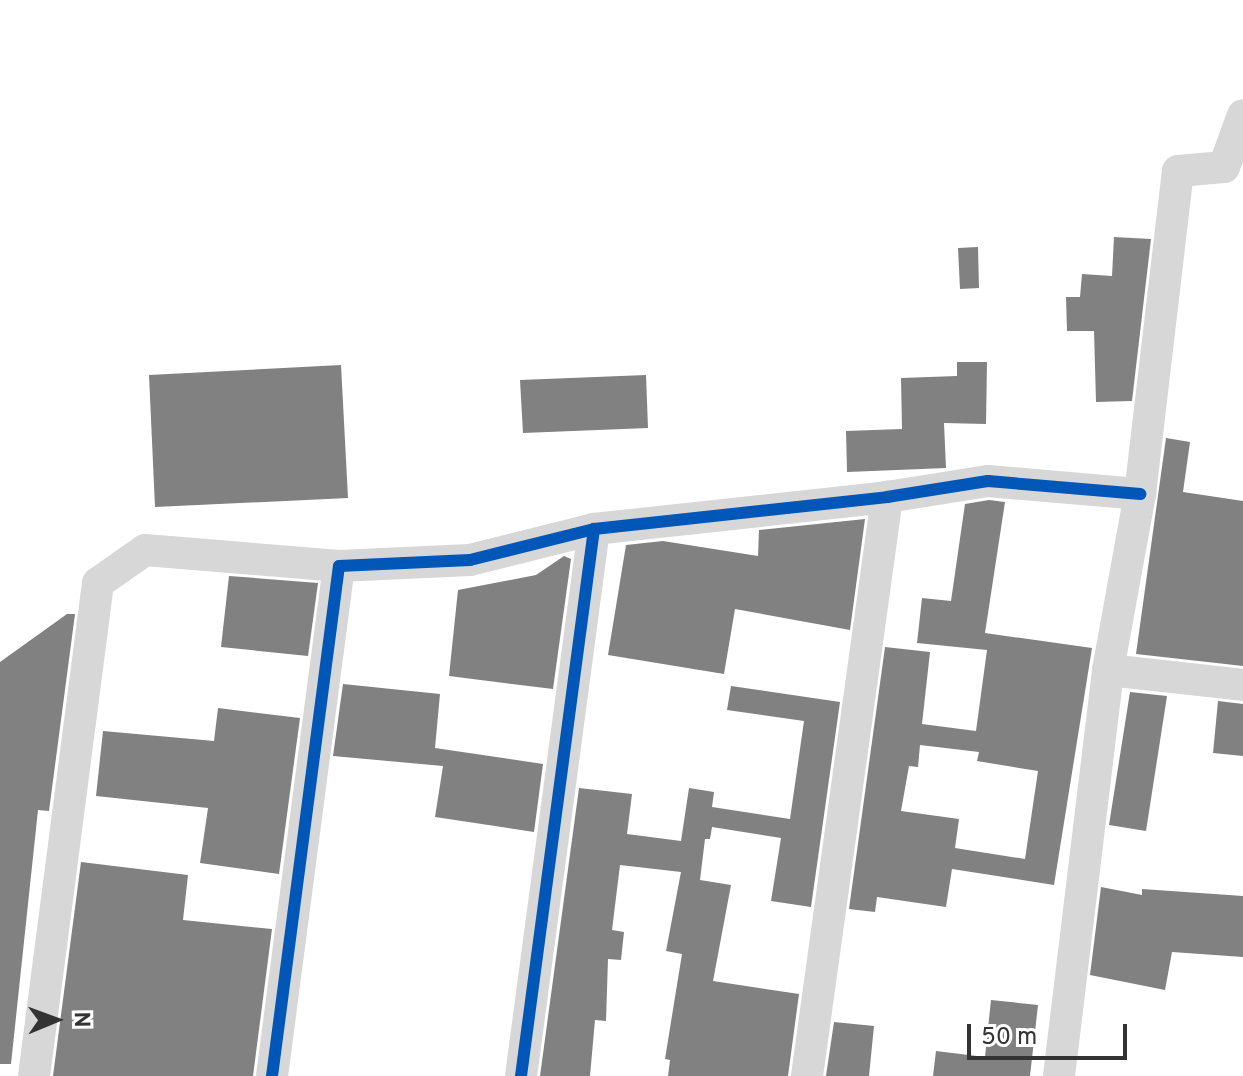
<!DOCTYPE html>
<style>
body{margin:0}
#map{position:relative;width:1243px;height:1076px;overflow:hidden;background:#fff;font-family:Overpass,sans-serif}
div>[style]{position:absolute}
.building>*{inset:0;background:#818181}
.minor>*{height:32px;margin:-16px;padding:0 16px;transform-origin:16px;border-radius:16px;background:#d7d7d7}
.cycleway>*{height:12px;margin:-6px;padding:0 6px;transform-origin:6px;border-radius:6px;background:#0057b8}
span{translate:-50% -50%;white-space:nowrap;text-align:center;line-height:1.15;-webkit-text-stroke:8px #fff;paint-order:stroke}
.north{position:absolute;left:16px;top:980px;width:80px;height:80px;-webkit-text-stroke:6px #fff;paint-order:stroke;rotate:89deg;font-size:22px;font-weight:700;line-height:32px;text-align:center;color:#333}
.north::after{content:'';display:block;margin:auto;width:28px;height:36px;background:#333;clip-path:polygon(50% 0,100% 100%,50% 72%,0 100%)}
.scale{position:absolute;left:967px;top:1024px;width:160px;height:36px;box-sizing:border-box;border:4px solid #333;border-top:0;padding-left:10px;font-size:24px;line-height:28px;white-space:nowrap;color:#333;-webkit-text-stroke:6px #fff;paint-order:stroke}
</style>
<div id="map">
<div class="building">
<i style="clip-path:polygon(1114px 237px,1151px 239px,1132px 401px,1096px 402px,1094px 331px,1067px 331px,1066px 297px,1080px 297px,1082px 274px,1112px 276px)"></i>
<i style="clip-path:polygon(978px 247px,979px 288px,960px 289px,958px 248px)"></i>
<i style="clip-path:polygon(957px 362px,987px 362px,986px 424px,944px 423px,946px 468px,847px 472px,846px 431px,902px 429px,901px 378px,957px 376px)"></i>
<i style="clip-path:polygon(341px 365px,348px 498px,155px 507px,149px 375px)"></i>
<i style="clip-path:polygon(646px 375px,648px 428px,523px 433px,520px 380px)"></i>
<i style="clip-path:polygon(1166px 438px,1190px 442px,1183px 492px,1243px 501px,1243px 666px,1136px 654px)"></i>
<i style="clip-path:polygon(evenodd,989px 500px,1005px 502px,985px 633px,1092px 648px,1054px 885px,952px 869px,946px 907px,877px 897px,875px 912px,849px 909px,885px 647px,930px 652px,922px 724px,976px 731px,987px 650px,917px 643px,922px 598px,951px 601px,965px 504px,989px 500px,920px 745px,979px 752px,977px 761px,1038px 771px,1025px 859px,955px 848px,959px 819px,901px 811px,909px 766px,918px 767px,920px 745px)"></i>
<i style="clip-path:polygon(865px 519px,850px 630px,735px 609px,724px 674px,608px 655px,626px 545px,663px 541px,758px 556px,759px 530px)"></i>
<i style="clip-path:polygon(564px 556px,571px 559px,553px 689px,449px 676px,458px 590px,536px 575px)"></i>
<i style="clip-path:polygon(229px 576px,318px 583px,308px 656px,221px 647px)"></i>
<i style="clip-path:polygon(67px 614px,75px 614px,49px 811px,38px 810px,11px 1064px,0 1064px,0 662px)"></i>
<i style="clip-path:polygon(343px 684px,440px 694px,435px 748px,543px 764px,534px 832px,435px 817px,443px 766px,333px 756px)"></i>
<i style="clip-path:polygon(731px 686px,840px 702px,811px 907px,771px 901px,781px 838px,712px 827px,710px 839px,705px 839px,700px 880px,731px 885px,713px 981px,799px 994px,788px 1076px,668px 1076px,670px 1060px,665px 1059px,682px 954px,666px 951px,681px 872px,620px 865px,612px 930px,624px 932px,621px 960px,608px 959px,606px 1021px,595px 1020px,590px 1076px,540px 1076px,579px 788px,632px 794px,627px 834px,681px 841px,689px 788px,714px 792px,712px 807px,790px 819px,804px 721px,727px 710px)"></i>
<i style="clip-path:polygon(1130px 692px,1167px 696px,1146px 831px,1109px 825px)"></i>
<i style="clip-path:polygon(1218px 701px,1243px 704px,1243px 756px,1213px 753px)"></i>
<i style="clip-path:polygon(218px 708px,300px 718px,279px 874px,200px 863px,208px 808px,96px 796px,103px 731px,214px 741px)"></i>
<i style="clip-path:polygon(81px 862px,188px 875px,183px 920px,272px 929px,253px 1076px,53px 1076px)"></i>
<i style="clip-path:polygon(1101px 887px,1142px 895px,1142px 889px,1243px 896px,1243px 957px,1172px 952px,1165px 990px,1090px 975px)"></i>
<i style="clip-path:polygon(991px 1000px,1038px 1005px,1030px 1076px,933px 1076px,936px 1051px,985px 1057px)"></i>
<i style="clip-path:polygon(834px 1022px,874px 1026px,869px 1076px,826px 1076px)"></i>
</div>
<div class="minor">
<i style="left:1108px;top:670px;width:179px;rotate:-79.7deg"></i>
<i style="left:1140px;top:494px;width:325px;rotate:-83.3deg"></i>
<i style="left:1178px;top:171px;width:46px;rotate:-5deg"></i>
<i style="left:1224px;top:167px;width:55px;rotate:-69.9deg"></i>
<i style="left:34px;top:1076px;width:497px;rotate:-82.6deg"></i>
<i style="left:98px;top:583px;width:57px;rotate:-35.1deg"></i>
<i style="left:145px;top:550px;width:195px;rotate:4.7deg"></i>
<i style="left:272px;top:1076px;width:514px;rotate:-82.52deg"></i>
<i style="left:339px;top:566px;width:131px;rotate:-2.6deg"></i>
<i style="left:470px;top:560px;width:128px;rotate:-14deg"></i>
<i style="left:521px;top:1076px;width:552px;rotate:-82.4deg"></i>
<i style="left:594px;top:529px;width:295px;rotate:-6.2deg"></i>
<i style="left:887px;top:497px;width:102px;rotate:-9deg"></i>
<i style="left:988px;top:481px;width:153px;rotate:4.9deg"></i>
<i style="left:807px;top:1076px;width:585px;rotate:-82.13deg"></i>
<i style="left:1059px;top:1076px;width:409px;rotate:-83.1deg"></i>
<i style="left:1108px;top:670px;width:136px;rotate:6.3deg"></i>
</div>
<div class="cycleway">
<i style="left:272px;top:1076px;width:514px;rotate:-82.52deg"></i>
<i style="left:339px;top:566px;width:131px;rotate:-2.6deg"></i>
<i style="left:470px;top:560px;width:128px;rotate:-14deg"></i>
<i style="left:521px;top:1076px;width:552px;rotate:-82.4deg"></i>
<i style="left:594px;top:529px;width:295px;rotate:-6.2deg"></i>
<i style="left:887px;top:497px;width:102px;rotate:-9deg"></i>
<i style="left:988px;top:481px;width:153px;rotate:4.9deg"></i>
</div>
<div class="north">N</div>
<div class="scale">50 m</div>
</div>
